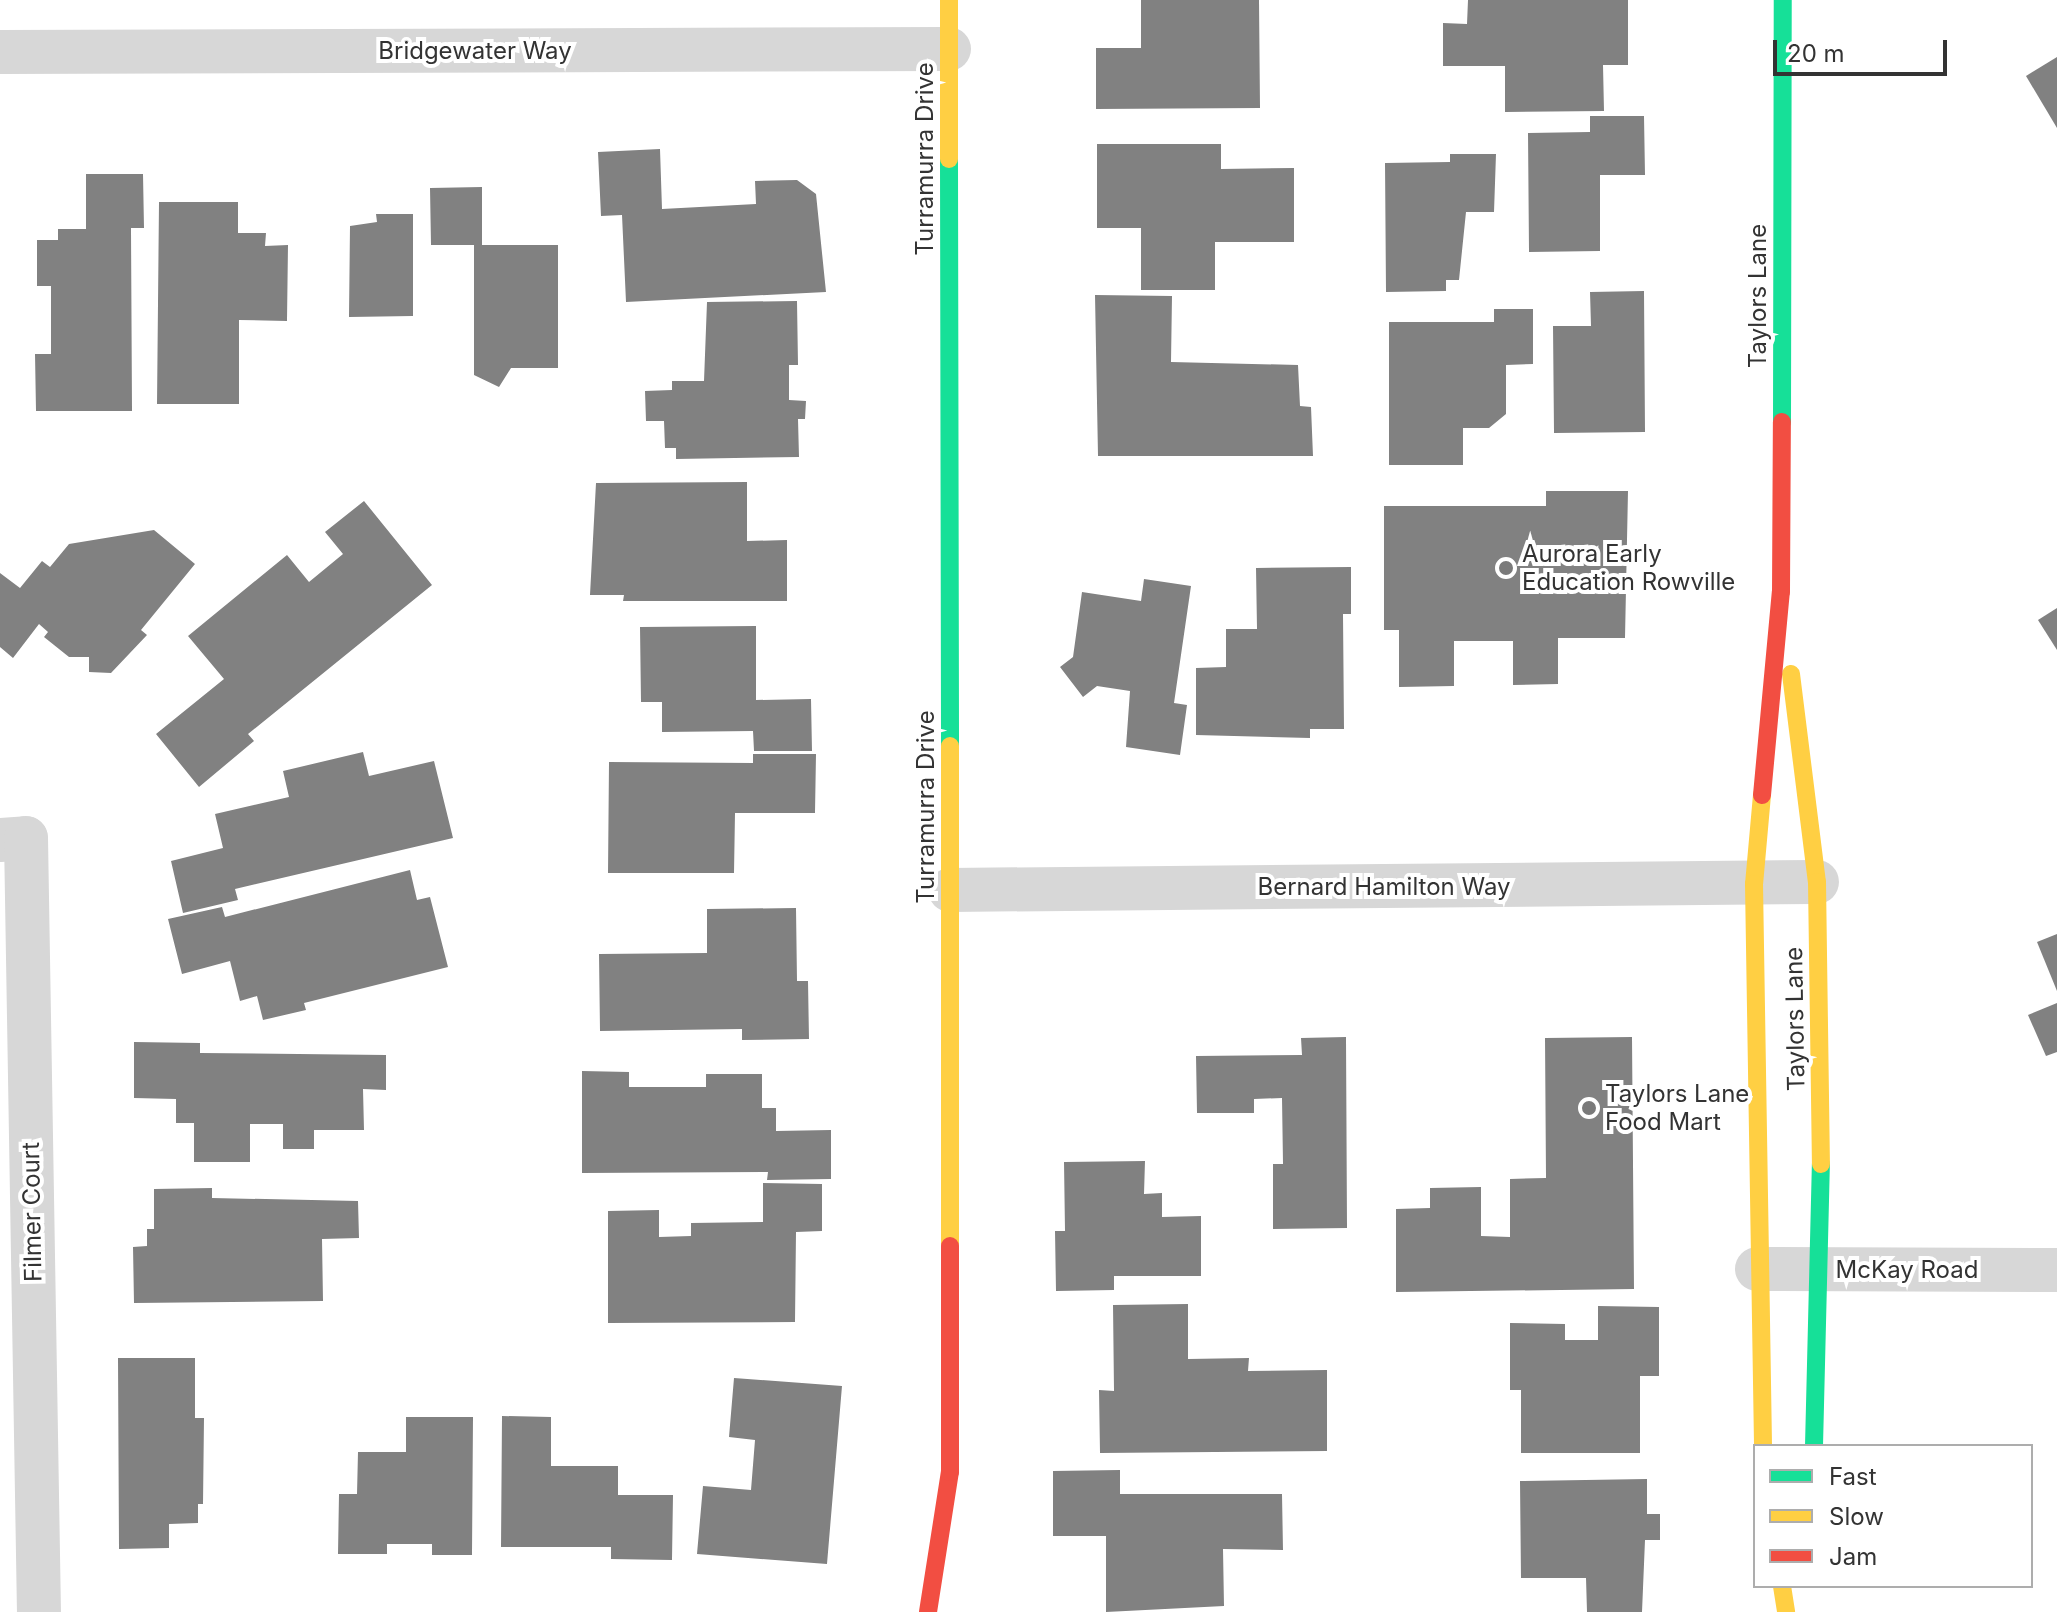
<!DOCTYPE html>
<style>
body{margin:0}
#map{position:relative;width:2057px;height:1612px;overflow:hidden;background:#fff;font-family:Inter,sans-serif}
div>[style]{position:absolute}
.building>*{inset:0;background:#818181}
.street>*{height:44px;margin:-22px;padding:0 22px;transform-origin:22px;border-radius:22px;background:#d7d7d7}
.fast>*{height:18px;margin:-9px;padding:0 9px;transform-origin:9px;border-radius:9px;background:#16e098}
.slow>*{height:18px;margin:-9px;padding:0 9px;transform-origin:9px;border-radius:9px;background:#ffcf43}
.jam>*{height:18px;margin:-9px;padding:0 9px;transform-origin:9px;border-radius:9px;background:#f24e42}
.dots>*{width:22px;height:22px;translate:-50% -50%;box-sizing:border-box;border:4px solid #fff;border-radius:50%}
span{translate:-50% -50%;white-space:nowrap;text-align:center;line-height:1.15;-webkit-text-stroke:8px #fff;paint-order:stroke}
.street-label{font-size:24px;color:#333}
.poi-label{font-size:24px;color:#333}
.left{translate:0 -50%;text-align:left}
.legend{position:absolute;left:1753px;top:1444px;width:280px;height:144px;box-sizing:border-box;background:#fff;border:2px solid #adadad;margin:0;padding:10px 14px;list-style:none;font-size:24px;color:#333}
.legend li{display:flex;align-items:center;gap:16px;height:40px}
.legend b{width:40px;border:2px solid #adadad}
.scale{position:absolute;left:1773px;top:40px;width:174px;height:36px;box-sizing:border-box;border:4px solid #333;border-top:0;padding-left:10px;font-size:24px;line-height:28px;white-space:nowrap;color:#333;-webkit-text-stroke:6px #fff;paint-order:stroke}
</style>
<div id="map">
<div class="building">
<i style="clip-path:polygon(1141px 0,1259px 0,1260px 108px,1096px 109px,1096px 48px,1141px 48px)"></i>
<i style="clip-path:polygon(1468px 0,1628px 0,1628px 65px,1603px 65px,1604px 111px,1505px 112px,1505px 66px,1443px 66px,1443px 23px,1467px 24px)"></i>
<i style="clip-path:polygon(2057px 57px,2057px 128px,2026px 76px)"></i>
<i style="clip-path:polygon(1590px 116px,1644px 116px,1645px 175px,1600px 175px,1600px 251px,1529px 252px,1528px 133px,1590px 132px)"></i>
<i style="clip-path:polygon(1097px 144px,1221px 144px,1221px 169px,1294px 168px,1294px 242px,1215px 242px,1215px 290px,1141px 290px,1141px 228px,1097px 228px)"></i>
<i style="clip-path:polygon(660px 149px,662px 209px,756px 204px,755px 181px,797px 180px,816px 194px,826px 292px,626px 302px,622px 215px,601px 216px,598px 152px)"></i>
<i style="clip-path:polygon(1450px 154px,1496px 154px,1494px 212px,1466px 212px,1459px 280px,1446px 280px,1446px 291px,1386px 292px,1385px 163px,1450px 162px)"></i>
<i style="clip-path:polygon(86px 174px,143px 174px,144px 228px,131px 228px,132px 411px,36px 411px,35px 354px,51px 354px,51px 286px,37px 286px,37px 240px,58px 240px,58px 229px,86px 229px)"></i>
<i style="clip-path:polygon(482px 187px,482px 245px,558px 245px,558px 368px,511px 368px,499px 387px,474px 375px,474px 245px,431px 245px,430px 188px)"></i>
<i style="clip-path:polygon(159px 202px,238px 202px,238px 233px,266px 233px,265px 246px,288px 245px,287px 321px,239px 320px,239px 404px,157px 404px)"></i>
<i style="clip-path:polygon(376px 214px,413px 214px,413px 316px,349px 317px,350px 226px,377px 222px)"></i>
<i style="clip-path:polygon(1644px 291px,1645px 432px,1554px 433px,1553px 326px,1591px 326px,1590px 292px)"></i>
<i style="clip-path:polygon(1095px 295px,1172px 296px,1171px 362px,1298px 365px,1300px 406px,1311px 407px,1313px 456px,1098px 456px)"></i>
<i style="clip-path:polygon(797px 301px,798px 365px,789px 365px,789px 400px,806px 401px,805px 419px,798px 419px,799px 457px,676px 459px,676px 448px,665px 448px,664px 421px,646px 421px,645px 391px,672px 390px,672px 381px,704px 381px,707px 302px)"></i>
<i style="clip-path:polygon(1494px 309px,1533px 309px,1533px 364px,1506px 365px,1506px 414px,1489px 428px,1463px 428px,1463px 465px,1389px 465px,1389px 322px,1494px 322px)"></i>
<i style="clip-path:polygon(747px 482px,747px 541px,787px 540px,787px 601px,623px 601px,624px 595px,590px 595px,596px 483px)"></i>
<i style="clip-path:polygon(1546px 491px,1628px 491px,1625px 638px,1558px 638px,1558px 684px,1513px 685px,1513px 641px,1454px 641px,1454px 686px,1399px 687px,1399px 630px,1384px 630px,1384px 506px,1546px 506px)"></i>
<i style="clip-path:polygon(364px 501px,432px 585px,248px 734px,254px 741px,199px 787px,156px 734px,224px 679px,188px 636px,287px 555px,309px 582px,343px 554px,325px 532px)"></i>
<i style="clip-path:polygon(154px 530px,195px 564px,141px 630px,147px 635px,111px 673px,89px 672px,89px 657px,69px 657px,44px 637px,48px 632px,39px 624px,13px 658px,0 647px,0 573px,20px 588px,42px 561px,50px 567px,69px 544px)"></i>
<i style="clip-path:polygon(1351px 567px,1351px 614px,1343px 614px,1344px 729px,1310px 729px,1310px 738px,1196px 735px,1196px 668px,1226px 667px,1226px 629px,1257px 629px,1256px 568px)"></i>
<i style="clip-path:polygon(1144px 579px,1191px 586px,1174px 703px,1187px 705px,1180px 755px,1126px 747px,1130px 691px,1097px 686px,1083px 697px,1060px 667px,1073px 657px,1082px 592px,1141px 601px)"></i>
<i style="clip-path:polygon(2057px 608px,2057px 650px,2038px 620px)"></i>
<i style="clip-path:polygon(756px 626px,756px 700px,811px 699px,812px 751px,754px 751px,753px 731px,662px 732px,662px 702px,641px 702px,640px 627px)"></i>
<i style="clip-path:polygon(363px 752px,369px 776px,434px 761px,453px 838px,235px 889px,238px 900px,183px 913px,171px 861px,223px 848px,215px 814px,289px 797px,283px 771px)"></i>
<i style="clip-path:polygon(753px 754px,816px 754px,815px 813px,735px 813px,734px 873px,608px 873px,609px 762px,753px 763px)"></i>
<i style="clip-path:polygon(410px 870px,417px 900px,430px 897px,448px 967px,304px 1003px,306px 1010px,263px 1020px,257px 996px,240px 1001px,230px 961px,182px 974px,168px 919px,222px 907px,225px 917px)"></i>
<i style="clip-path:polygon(796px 908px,797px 981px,808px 981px,809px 1039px,742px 1040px,742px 1029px,600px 1031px,599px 954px,707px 953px,707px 909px)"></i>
<i style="clip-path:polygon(2057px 934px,2057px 991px,2037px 942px)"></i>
<i style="clip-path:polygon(2057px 1003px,2057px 1052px,2046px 1056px,2028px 1015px)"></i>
<i style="clip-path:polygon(1346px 1037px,1347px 1228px,1273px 1229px,1273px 1164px,1283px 1164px,1282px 1098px,1254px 1099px,1254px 1113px,1197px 1113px,1196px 1056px,1302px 1055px,1301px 1038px)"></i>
<i style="clip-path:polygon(1632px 1037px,1634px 1289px,1396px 1292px,1396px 1209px,1430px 1208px,1430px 1188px,1481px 1187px,1481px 1236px,1510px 1237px,1510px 1179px,1546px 1178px,1545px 1038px)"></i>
<i style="clip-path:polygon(134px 1042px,200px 1043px,200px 1053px,386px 1055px,386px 1090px,363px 1089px,364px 1130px,314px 1130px,314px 1149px,283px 1149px,283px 1124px,250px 1124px,250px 1162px,194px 1162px,194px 1123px,176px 1123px,176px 1099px,134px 1098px)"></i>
<i style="clip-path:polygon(582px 1071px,629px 1072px,629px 1087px,706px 1087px,706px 1074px,762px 1074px,762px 1108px,776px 1108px,776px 1131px,831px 1130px,831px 1179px,767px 1180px,768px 1172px,582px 1173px)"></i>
<i style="clip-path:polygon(1145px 1161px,1144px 1194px,1162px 1193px,1162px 1217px,1201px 1216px,1201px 1276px,1114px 1276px,1114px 1290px,1056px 1291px,1055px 1231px,1065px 1231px,1064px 1162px)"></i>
<i style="clip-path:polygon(763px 1183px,822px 1184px,822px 1231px,796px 1232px,795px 1322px,608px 1323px,608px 1211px,659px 1210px,659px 1237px,691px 1236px,691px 1223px,763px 1222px)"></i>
<i style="clip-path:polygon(212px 1188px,212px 1198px,358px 1201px,359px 1238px,322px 1239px,323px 1301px,134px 1303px,133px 1247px,147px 1246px,147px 1229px,154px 1229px,154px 1189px)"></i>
<i style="clip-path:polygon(1188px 1304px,1188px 1359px,1249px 1358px,1248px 1371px,1327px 1370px,1327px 1451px,1100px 1453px,1099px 1390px,1114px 1391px,1113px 1305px)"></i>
<i style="clip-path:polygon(1598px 1306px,1659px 1307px,1659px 1376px,1640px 1376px,1640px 1453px,1521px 1453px,1521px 1390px,1510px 1390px,1510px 1323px,1565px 1324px,1565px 1340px,1598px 1340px)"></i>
<i style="clip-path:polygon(118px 1358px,195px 1358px,195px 1418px,204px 1418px,203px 1504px,198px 1504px,198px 1523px,169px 1524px,169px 1548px,119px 1549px)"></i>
<i style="clip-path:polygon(734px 1378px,842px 1386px,827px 1564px,697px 1554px,703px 1486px,751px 1490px,755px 1440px,729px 1437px)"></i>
<i style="clip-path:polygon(502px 1416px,551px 1417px,551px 1466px,618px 1466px,618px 1495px,673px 1495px,672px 1560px,611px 1559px,611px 1547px,501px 1547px)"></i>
<i style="clip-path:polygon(406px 1417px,473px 1417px,472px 1555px,432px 1555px,432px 1544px,387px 1544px,387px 1554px,338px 1554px,339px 1494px,357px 1494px,358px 1452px,406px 1452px)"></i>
<i style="clip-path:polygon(1120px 1470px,1120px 1494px,1282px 1494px,1283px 1550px,1223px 1549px,1224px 1606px,1106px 1612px,1106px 1536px,1053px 1536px,1053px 1471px)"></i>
<i style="clip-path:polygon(1647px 1479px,1647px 1514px,1660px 1514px,1660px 1540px,1645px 1540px,1642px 1612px,1587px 1612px,1586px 1578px,1521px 1578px,1520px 1481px)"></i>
</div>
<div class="street">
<i style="left:0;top:52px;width:949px;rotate:-0.18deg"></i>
<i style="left:0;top:840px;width:26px;rotate:-4deg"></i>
<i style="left:26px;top:838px;width:774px;rotate:89.04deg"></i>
<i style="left:950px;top:890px;width:867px;rotate:-0.53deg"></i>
<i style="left:1757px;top:1269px;width:300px;rotate:0.2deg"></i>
</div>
<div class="fast">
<i style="left:949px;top:159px;width:587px;rotate:89.9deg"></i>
<i style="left:1782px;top:422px;width:422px;rotate:-89.9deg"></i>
<i style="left:1814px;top:1446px;width:282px;rotate:-88.6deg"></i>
</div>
<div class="slow">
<i style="left:949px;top:0;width:159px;rotate:90deg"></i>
<i style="left:1791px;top:674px;width:210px;rotate:82.9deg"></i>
<i style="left:1817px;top:882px;width:282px;rotate:89.2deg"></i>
<i style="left:950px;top:746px;width:500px;rotate:90deg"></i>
<i style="left:1762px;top:795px;width:89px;rotate:95.1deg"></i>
<i style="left:1754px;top:884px;width:562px;rotate:89.08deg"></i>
<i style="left:1782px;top:1586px;width:26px;rotate:81deg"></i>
</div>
<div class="jam">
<i style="left:1762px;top:795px;width:204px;rotate:-84.7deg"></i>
<i style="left:1781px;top:592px;width:170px;rotate:-89.7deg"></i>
<i style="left:928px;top:1612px;width:142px;rotate:-81.1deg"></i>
<i style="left:950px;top:1472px;width:226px;rotate:-90deg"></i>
</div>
<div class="dots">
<i style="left:1506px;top:568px;background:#7a7a7a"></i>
<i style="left:1589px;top:1108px;background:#7a7a7a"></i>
</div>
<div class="street-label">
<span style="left:475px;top:51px">Bridgewater Way</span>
<span style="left:925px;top:159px;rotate:-90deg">Turramurra Drive</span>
<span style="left:1758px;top:296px;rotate:-90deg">Taylors Lane</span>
<span style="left:926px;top:807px;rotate:-90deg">Turramurra Drive</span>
<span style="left:1384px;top:887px">Bernard Hamilton Way</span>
<span style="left:1795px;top:1019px;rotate:-91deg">Taylors Lane</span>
<span style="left:32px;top:1212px;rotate:-91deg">Filmer Court</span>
<span style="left:1907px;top:1270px">McKay Road</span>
</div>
<div class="poi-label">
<span class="left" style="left:1522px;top:568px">Aurora Early<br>Education Rowville</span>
<span class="left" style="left:1605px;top:1108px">Taylors Lane<br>Food Mart</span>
</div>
<ul class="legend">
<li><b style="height:10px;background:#16e098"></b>Fast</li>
<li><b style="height:10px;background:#ffcf43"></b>Slow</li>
<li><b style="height:10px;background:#f24e42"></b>Jam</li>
</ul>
<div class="scale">20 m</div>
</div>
